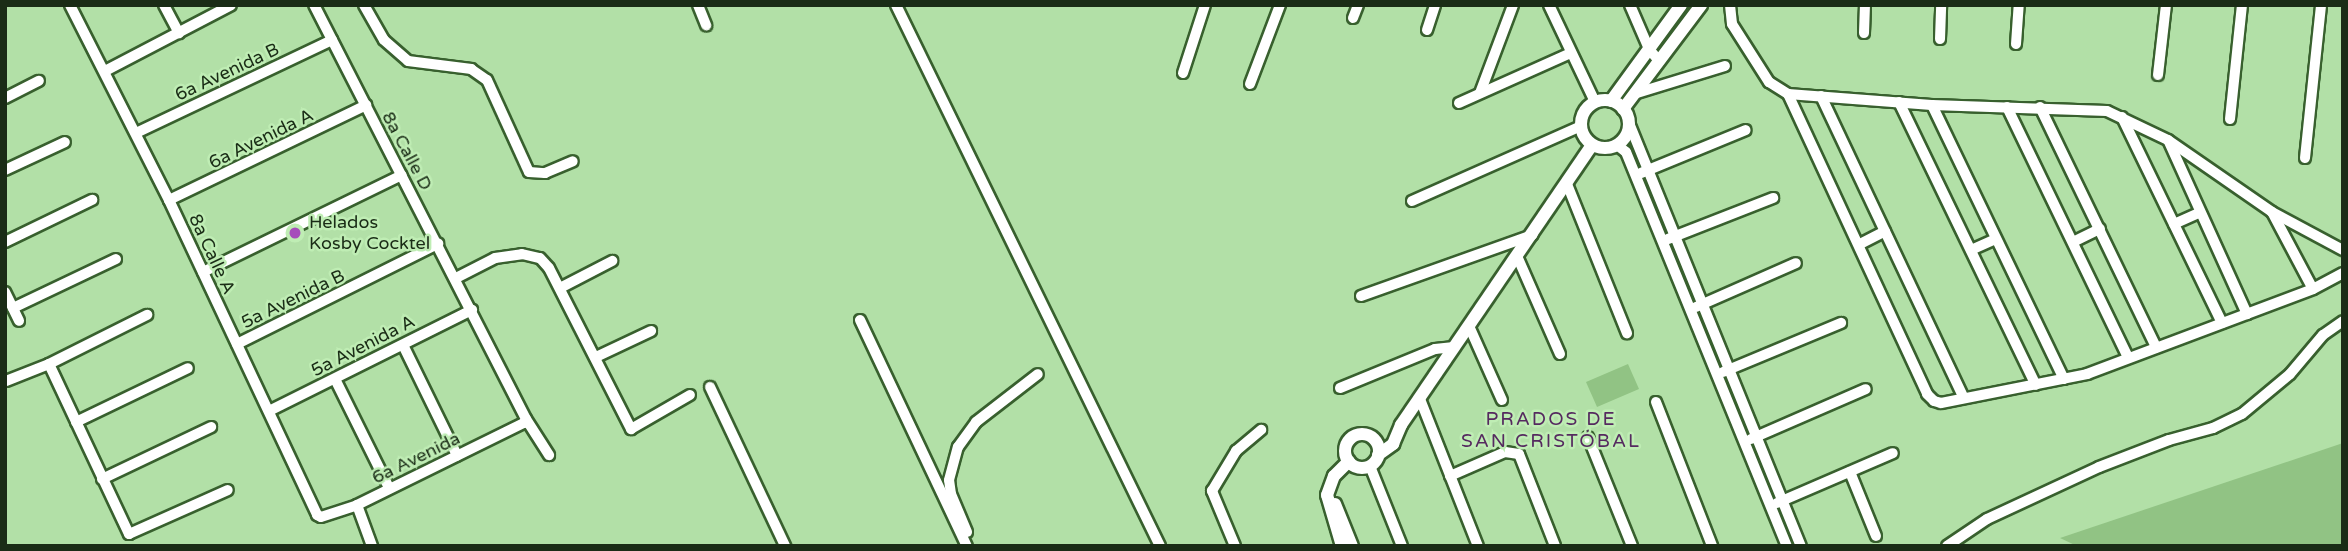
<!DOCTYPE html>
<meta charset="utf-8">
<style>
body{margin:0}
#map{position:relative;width:2348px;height:551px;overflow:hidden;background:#b2e0a7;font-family:"Varela Round",sans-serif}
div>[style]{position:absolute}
.green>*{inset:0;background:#91c384}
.roads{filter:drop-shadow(2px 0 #38602e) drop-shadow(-2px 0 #38602e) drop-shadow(0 2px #38602e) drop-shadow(0 -2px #38602e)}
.minor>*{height:10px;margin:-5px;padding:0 5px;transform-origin:5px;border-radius:5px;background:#fff}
.tertiary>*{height:12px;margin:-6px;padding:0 6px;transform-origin:6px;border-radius:6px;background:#fff}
.tertiary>.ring{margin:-6px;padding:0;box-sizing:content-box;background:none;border:12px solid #fff;border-radius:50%}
.dots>*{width:19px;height:19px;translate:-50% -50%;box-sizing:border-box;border:4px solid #bfedb4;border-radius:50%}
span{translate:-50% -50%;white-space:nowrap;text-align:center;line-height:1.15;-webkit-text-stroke:5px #bfedb4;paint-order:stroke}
.street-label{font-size:18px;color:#1a2c16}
.poi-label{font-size:18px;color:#1a2c16}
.left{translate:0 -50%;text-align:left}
.neighbourhood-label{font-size:19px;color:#552a5f;letter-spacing:2px}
.frame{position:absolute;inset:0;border:7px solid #1a2c16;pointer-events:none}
</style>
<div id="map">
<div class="green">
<i style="clip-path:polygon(1628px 364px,1639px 389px,1597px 407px,1586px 382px)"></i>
<i style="clip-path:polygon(2343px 443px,2343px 546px,2077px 546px,2060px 538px)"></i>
</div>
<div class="roads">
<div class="minor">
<i style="left:70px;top:5px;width:219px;rotate:63.1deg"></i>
<i style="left:169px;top:200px;width:348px;rotate:64.8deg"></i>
<i style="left:317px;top:515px;width:4px;rotate:27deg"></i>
<i style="left:321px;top:517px;width:38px;rotate:-18deg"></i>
<i style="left:357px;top:505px;width:186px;rotate:-26.2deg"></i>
<i style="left:524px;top:423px;width:4px;rotate:-63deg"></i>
<i style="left:526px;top:419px;width:465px;rotate:-117.1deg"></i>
<i style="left:164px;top:5px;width:32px;rotate:62deg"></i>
<i style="left:364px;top:5px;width:40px;rotate:60.3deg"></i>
<i style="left:384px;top:40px;width:32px;rotate:41deg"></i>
<i style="left:408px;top:61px;width:64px;rotate:7.2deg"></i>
<i style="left:471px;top:69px;width:19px;rotate:35deg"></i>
<i style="left:487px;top:80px;width:101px;rotate:65.5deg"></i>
<i style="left:529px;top:172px;width:16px;rotate:4deg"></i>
<i style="left:545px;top:173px;width:30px;rotate:-23deg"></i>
<i style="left:698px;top:5px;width:22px;rotate:68deg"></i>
<i style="left:896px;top:5px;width:602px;rotate:63.99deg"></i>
<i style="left:1549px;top:5px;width:107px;rotate:64.6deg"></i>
<i style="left:1630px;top:5px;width:48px;rotate:66.6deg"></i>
<i style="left:1649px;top:49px;width:16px;rotate:50deg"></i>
<i style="left:1730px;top:5px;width:19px;rotate:84deg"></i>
<i style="left:1732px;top:24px;width:69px;rotate:57.5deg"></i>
<i style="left:1769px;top:82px;width:22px;rotate:32deg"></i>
<i style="left:1788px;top:94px;width:144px;rotate:4.4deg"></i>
<i style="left:1932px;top:105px;width:175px;rotate:2deg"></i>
<i style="left:2107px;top:111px;width:68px;rotate:25.4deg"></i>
<i style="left:2168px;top:140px;width:126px;rotate:34.7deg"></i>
<i style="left:2272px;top:212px;width:81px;rotate:28.2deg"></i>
<i style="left:1353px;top:18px;width:14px;rotate:-69deg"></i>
<i style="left:1427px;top:30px;width:26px;rotate:-72deg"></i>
<i style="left:1864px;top:33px;width:28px;rotate:-88deg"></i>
<i style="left:1940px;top:39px;width:34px;rotate:-88deg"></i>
<i style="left:2016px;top:44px;width:39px;rotate:-86deg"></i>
<i style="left:105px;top:71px;width:142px;rotate:-27.6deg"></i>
<i style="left:1183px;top:73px;width:71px;rotate:-72.1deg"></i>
<i style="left:2158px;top:75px;width:70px;rotate:-83.5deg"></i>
<i style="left:1250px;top:84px;width:85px;rotate:-69.2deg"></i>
<i style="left:1480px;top:93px;width:94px;rotate:-69.4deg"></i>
<i style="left:1637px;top:93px;width:92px;rotate:-17.1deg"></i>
<i style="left:1788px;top:94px;width:331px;rotate:65.1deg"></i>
<i style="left:1927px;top:394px;width:10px;rotate:45deg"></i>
<i style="left:1934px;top:401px;width:7px;rotate:16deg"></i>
<i style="left:1941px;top:403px;width:149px;rotate:-11.2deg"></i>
<i style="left:2087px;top:374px;width:241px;rotate:-20.6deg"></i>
<i style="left:2313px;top:289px;width:34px;rotate:-28deg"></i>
<i style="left:1821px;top:96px;width:334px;rotate:64.7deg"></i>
<i style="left:5px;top:98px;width:38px;rotate:-27deg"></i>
<i style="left:1899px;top:102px;width:314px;rotate:64.2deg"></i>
<i style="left:1459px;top:103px;width:123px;rotate:-24.1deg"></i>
<i style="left:1932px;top:105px;width:304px;rotate:64.3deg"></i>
<i style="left:2007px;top:107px;width:278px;rotate:64.2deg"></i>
<i style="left:2040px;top:107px;width:267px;rotate:64.2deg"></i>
<i style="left:2122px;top:117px;width:229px;rotate:64.1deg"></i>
<i style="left:2230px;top:119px;width:115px;rotate:-84deg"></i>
<i style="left:1629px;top:123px;width:457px;rotate:67.9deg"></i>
<i style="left:136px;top:133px;width:217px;rotate:-25.4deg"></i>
<i style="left:2169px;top:142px;width:189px;rotate:65.6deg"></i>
<i style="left:1617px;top:145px;width:11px;rotate:38deg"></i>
<i style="left:1626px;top:152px;width:426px;rotate:67.8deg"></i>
<i style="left:2305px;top:158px;width:154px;rotate:-84deg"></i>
<i style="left:5px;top:170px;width:66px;rotate:-25deg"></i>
<i style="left:1641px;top:173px;width:113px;rotate:-22.3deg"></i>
<i style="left:1567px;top:184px;width:161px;rotate:68.1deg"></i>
<i style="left:169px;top:200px;width:219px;rotate:-25.7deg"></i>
<i style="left:1412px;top:201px;width:185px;rotate:-23.9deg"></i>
<i style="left:2272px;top:212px;width:87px;rotate:62deg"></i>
<i style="left:2174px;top:224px;width:27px;rotate:-24deg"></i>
<i style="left:1668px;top:239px;width:113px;rotate:-21.3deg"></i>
<i style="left:5px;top:242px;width:97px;rotate:-25.8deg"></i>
<i style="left:2073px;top:242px;width:30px;rotate:-26deg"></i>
<i style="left:1860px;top:244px;width:28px;rotate:-27deg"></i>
<i style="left:1971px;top:250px;width:27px;rotate:-24deg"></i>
<i style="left:1517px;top:256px;width:107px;rotate:66.3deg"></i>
<i style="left:203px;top:272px;width:221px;rotate:-26deg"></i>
<i style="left:456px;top:278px;width:44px;rotate:-27.1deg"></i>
<i style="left:495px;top:258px;width:27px;rotate:-8deg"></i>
<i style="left:522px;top:254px;width:18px;rotate:13deg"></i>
<i style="left:540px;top:258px;width:13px;rotate:48deg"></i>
<i style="left:549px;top:268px;width:181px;rotate:63deg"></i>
<i style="left:631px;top:429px;width:68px;rotate:-30deg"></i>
<i style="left:560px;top:288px;width:59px;rotate:-27.4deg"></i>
<i style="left:5px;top:292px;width:32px;rotate:64deg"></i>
<i style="left:1361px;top:296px;width:182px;rotate:-19.6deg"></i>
<i style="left:1696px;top:307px;width:109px;rotate:-23.7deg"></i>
<i style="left:13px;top:308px;width:114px;rotate:-25.4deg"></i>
<i style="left:860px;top:320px;width:250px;rotate:64.7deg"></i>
<i style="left:1469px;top:326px;width:81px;rotate:66deg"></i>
<i style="left:237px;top:344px;width:225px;rotate:-26.5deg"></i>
<i style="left:403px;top:345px;width:123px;rotate:63.9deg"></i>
<i style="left:596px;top:357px;width:61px;rotate:-25.3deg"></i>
<i style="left:49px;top:364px;width:188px;rotate:64.8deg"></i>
<i style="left:129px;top:534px;width:108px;rotate:-24deg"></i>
<i style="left:1723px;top:372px;width:128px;rotate:-22.6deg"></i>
<i style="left:335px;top:379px;width:122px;rotate:63.6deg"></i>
<i style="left:6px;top:381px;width:46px;rotate:-21.6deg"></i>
<i style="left:49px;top:364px;width:110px;rotate:-26.6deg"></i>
<i style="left:710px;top:387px;width:176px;rotate:64.7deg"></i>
<i style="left:1340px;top:388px;width:103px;rotate:-22.3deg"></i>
<i style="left:1435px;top:349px;width:19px;rotate:-6deg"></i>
<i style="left:1420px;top:399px;width:158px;rotate:68.5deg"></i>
<i style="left:1656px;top:402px;width:155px;rotate:68.7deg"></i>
<i style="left:269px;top:411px;width:227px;rotate:-26.5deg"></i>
<i style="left:526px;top:419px;width:43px;rotate:57.4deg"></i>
<i style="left:76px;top:422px;width:124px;rotate:-25.7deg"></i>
<i style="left:1588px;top:437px;width:118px;rotate:68deg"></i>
<i style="left:1751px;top:439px;width:125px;rotate:-23.5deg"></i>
<i style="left:1370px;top:466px;width:86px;rotate:68.2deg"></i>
<i style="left:1850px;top:472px;width:69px;rotate:67.9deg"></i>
<i style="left:1450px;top:476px;width:60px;rotate:-23.6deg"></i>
<i style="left:1505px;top:452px;width:14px;rotate:8deg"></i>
<i style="left:1519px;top:454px;width:99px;rotate:68.6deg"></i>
<i style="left:102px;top:479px;width:121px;rotate:-25.5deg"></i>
<i style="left:1777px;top:503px;width:126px;rotate:-23.3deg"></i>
<i style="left:357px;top:505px;width:44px;rotate:69.9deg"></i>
<i style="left:967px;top:532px;width:41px;rotate:-112.8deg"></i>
<i style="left:951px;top:494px;width:14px;rotate:-98deg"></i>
<i style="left:949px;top:480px;width:34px;rotate:-75deg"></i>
<i style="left:958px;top:447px;width:31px;rotate:-54deg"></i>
<i style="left:976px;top:422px;width:78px;rotate:-37.7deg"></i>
<i style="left:1235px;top:546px;width:60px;rotate:-112.7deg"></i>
<i style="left:1212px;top:491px;width:47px;rotate:-59deg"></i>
<i style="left:1236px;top:451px;width:33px;rotate:-40deg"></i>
<i style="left:1947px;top:546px;width:48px;rotate:-34deg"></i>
<i style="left:1987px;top:519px;width:123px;rotate:-24.9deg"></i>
<i style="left:2099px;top:467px;width:75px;rotate:-21.1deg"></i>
<i style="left:2169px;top:440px;width:46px;rotate:-15.3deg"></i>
<i style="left:2213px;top:428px;width:32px;rotate:-26deg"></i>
<i style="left:2242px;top:414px;width:62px;rotate:-39.8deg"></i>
<i style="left:2290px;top:374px;width:51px;rotate:-49.8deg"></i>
<i style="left:2323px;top:335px;width:24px;rotate:-35deg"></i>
</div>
<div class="tertiary">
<i class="ring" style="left:1581px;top:100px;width:36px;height:36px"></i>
<i style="left:1611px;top:101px;width:119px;rotate:-53.9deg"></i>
<i style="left:1623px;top:109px;width:130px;rotate:-53.1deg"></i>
<i class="ring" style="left:1345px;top:434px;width:22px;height:22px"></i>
<i style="left:1378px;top:455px;width:19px;rotate:-36deg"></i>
<i style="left:1393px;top:444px;width:21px;rotate:-67deg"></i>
<i style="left:1401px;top:425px;width:339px;rotate:-55.7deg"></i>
<i style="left:1335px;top:504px;width:45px;rotate:68deg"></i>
<i style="left:1342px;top:546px;width:53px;rotate:-106.4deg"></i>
<i style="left:1327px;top:495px;width:20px;rotate:-70deg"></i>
<i style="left:1334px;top:476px;width:21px;rotate:-45deg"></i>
</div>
</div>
<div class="dots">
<i style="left:295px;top:233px;background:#a64ebb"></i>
</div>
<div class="street-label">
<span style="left:227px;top:72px;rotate:-25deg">6a Avenida B</span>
<span style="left:261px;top:139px;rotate:-26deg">6a Avenida A</span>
<span style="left:407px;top:151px;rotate:62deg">8a Calle D</span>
<span style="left:212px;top:254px;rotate:65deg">8a Calle A</span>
<span style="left:293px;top:299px;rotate:-26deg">5a Avenida B</span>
<span style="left:363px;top:346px;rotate:-27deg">5a Avenida A</span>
<span style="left:416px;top:458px;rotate:-26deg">6a Avenida</span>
</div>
<div class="poi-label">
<span class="left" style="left:309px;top:233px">Helados<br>Kosby Cocktel</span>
</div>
<div class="neighbourhood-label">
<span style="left:1551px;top:431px">PRADOS DE<br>SAN CRISTÓBAL</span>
</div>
<div class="frame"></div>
</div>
